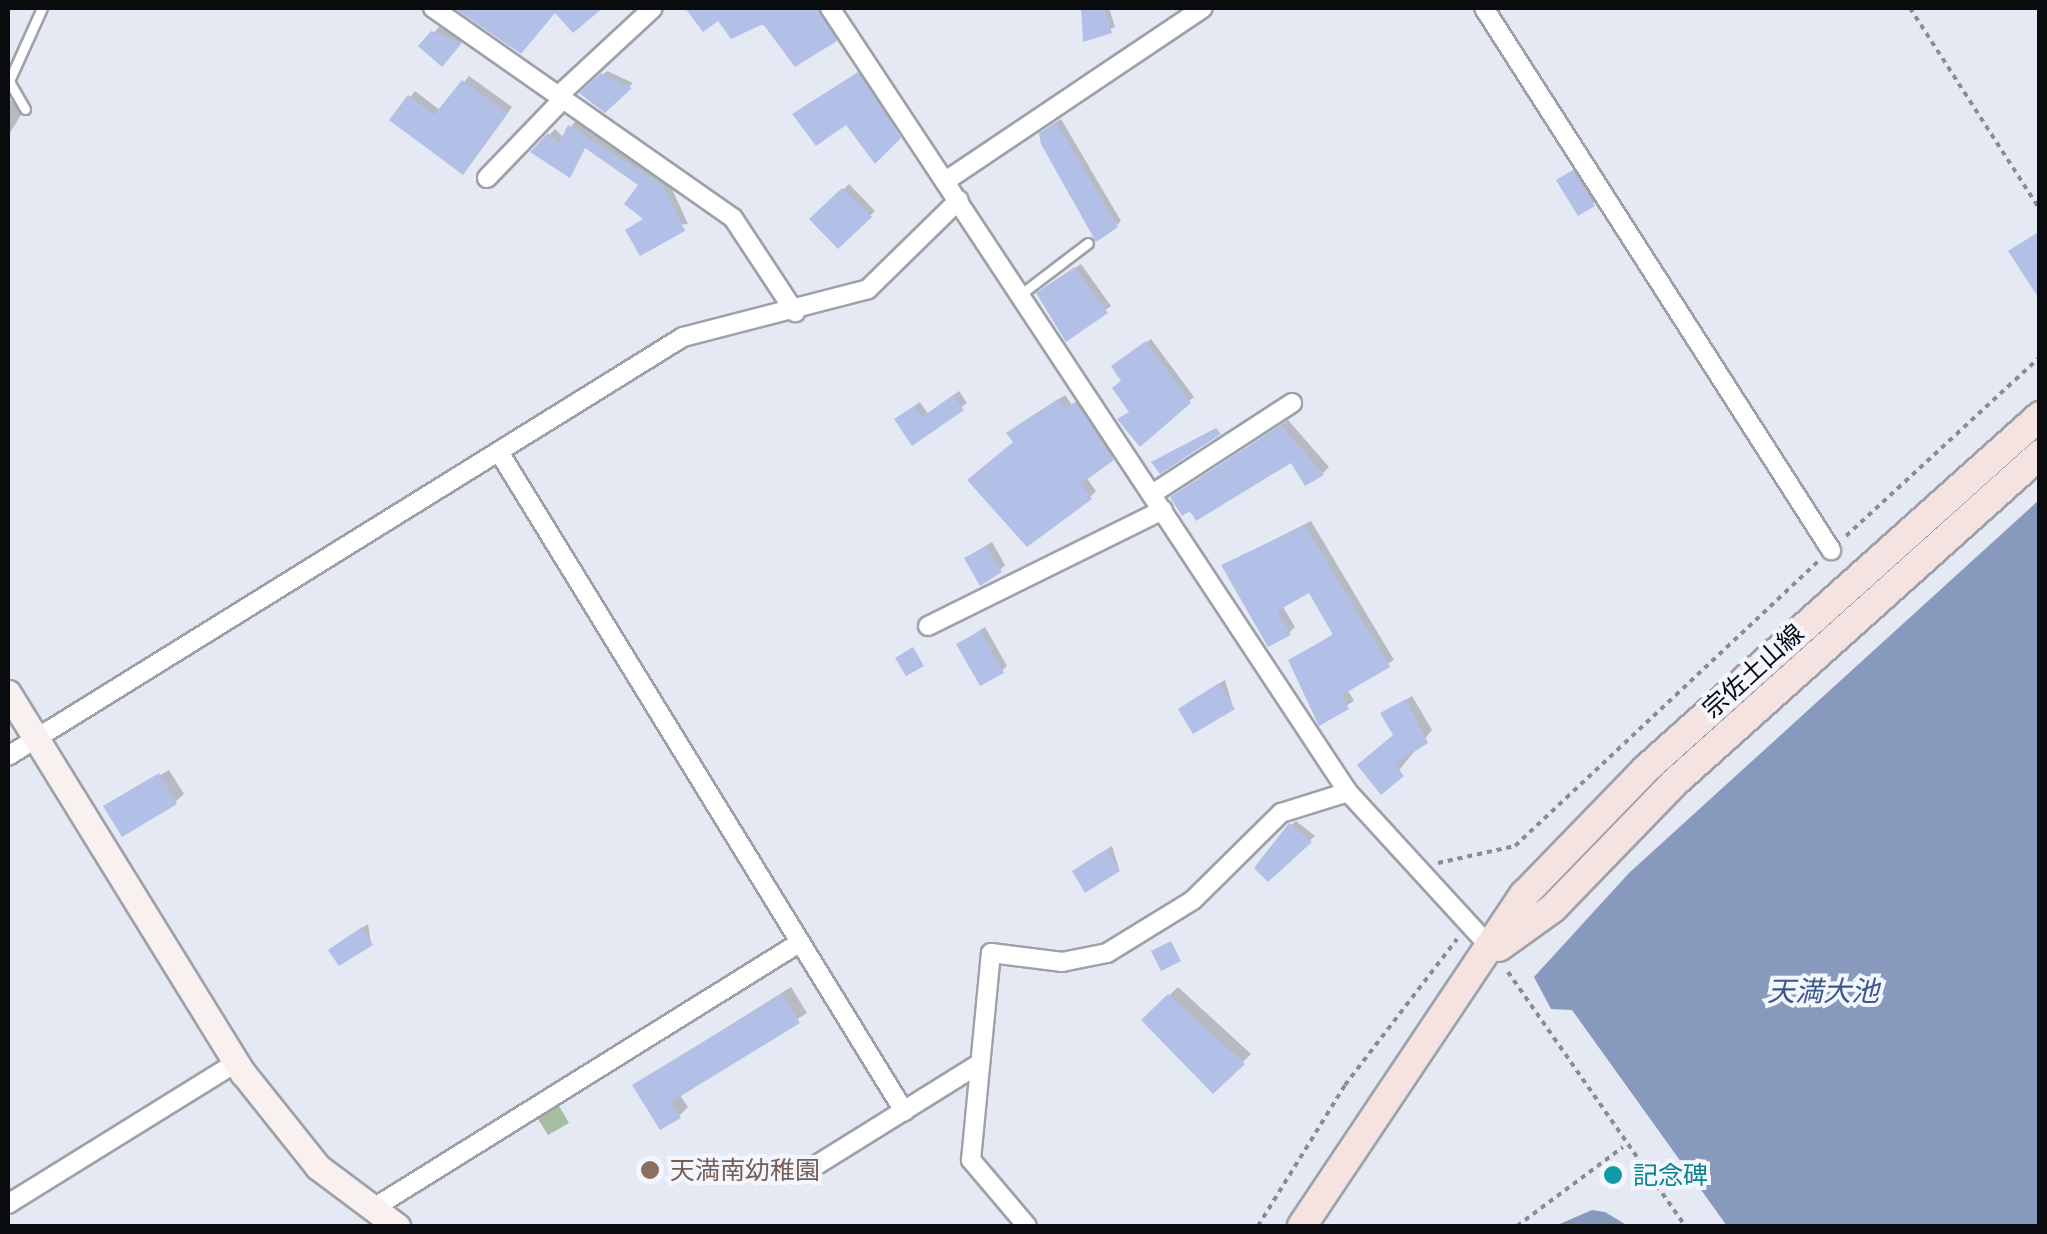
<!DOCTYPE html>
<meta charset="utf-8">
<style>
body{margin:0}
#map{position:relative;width:2047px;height:1234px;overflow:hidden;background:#e5e9f3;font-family:"PT Sans Narrow","Noto Sans JP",sans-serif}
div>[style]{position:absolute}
.green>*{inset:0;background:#a5bea2}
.water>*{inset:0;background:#879abe}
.shadow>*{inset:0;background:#0003}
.building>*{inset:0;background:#b2c0e7}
.path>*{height:4px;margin-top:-2px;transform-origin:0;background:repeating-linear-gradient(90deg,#898c93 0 5px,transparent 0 10px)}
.roads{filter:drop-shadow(2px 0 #9ea1aa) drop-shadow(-2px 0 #9ea1aa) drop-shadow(0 2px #9ea1aa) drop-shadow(0 -2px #9ea1aa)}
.lane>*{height:9px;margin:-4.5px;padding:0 4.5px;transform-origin:4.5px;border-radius:4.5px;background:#fff}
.street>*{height:18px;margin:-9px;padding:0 9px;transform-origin:9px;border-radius:9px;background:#fff}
.secondary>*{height:25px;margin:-12.5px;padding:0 12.5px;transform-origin:12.5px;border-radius:12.5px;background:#f9f1f0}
.primary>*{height:28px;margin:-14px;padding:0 14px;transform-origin:14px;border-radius:14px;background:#f4e3e0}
.dots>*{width:28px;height:28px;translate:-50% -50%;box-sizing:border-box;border:5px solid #f3f6fe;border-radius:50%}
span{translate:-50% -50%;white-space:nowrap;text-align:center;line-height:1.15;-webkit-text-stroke:8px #f3f6fe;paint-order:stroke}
.street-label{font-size:25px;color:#0a0b0f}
.education-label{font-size:25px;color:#785e54}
.left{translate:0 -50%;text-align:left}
.culture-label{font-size:25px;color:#0d838f}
.water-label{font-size:28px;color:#3d5789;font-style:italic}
.frame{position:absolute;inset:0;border:10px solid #0a0b0f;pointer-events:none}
</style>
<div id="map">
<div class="green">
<i style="clip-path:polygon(556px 1101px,569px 1123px,548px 1135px,535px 1114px)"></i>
</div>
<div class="water">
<i style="clip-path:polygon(2039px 500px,2039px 1226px,1727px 1226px,1572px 1010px,1551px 1009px,1534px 977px,1629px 873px)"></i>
<i style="clip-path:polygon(1592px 1210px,1605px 1212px,1628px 1226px,1555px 1226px)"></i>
</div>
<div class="shadow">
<i style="clip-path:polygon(471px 8px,598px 8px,466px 13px)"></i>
<i style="clip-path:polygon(688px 8px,826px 8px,842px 33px,836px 39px,719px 17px,704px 29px)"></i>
<i style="clip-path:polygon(1082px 8px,1109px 8px,1115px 27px,1085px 38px)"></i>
<i style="clip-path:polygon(439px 27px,465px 37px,442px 63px,422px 46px)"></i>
<i style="clip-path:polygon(863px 70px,899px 136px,800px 109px)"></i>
<i style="clip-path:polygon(607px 71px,633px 83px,605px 110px,583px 93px)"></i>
<i style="clip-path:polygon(469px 76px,512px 107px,468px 167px,392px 120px,415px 91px,441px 111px)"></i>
<i style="clip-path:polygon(8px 98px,24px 110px,8px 136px)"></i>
<i style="clip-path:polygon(1061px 119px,1121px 221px,1117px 225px,1046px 129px)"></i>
<i style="clip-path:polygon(575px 121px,668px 180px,688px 224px,628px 230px,645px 218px,641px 184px,586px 146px,574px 169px,534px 151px,555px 129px,564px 138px)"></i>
<i style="clip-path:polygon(1579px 167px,1599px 198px,1593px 204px,1564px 176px)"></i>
<i style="clip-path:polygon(849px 184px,875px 211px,838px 246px,813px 220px)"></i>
<i style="clip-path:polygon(1081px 264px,1111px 306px,1066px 338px,1044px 289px)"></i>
<i style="clip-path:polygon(1151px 339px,1194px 397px,1138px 440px,1119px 362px)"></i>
<i style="clip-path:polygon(959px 391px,967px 403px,912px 442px,902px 415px,920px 402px,928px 414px)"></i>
<i style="clip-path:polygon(1065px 395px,1072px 405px,1082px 398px,1118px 453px,1086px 477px,1096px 491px,1090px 497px,1016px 442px,1015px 427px)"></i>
<i style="clip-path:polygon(1288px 420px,1329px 467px,1323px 473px,1306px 483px,1292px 460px,1196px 518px,1174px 497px)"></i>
<i style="clip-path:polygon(1311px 521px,1394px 660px,1347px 689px,1354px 701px,1320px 722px,1291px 660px,1335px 633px,1310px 590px,1282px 605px,1295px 627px,1289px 633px,1224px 565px)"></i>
<i style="clip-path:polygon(992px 542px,1005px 565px,1000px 570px,972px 554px)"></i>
<i style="clip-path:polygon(985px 627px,1007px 666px,1002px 671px,959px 644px)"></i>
<i style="clip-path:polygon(1225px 680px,1233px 707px,1186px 704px)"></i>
<i style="clip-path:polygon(1412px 696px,1432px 730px,1382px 791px,1395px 735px,1383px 714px)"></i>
<i style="clip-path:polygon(169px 770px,184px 794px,175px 802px,106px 806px)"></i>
<i style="clip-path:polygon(1296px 821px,1315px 836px,1268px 879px,1291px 825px)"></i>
<i style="clip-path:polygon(1112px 846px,1119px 869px,1075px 871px,1080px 866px)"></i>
<i style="clip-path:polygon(368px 924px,371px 943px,336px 945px)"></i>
<i style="clip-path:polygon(791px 987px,807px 1013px,679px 1094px,688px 1107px,679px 1116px,635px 1085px)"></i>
<i style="clip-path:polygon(1178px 987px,1251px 1054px,1213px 1091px,1144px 1020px)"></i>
</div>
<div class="building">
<i style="clip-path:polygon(454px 8px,603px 8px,573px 33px,555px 13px,521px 54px)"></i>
<i style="clip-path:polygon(685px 8px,818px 8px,837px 41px,795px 67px,763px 24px,731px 39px,718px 21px,703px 32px)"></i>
<i style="clip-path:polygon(1081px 8px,1104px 8px,1112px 33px,1083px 42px)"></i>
<i style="clip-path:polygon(431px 31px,462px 43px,442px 67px,418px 46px)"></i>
<i style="clip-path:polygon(858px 72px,901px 138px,875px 164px,846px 125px,816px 146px,792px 114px)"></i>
<i style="clip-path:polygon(601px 73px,632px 88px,605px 113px,579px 93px)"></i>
<i style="clip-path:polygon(462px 80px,508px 113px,463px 175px,389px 120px,408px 95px,434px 115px)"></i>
<i style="clip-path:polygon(1056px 122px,1118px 227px,1096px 242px,1041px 144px,1039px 133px)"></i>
<i style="clip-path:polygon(568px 125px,663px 185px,685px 231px,640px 256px,625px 230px,643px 219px,624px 204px,638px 185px,585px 148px,570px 178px,530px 152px,548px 133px,559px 143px)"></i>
<i style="clip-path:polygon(1573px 170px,1595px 206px,1578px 216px,1556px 180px)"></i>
<i style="clip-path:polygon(842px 188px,872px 217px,838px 249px,809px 219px)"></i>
<i style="clip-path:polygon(2040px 231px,2040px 300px,2008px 251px)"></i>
<i style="clip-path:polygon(1075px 267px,1108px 313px,1066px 342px,1036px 293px)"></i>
<i style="clip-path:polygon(1146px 341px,1191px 403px,1140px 447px,1117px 419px,1129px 412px,1112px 388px,1121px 381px,1111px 366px)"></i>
<i style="clip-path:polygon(953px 395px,964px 410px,912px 446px,894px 419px,914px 406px,922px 417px)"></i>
<i style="clip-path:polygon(1058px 399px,1065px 409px,1075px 402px,1114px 460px,1081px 484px,1092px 499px,1027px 547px,967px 480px,1013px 442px,1006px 433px)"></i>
<i style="clip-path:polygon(1281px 425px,1324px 475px,1305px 486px,1291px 463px,1196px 521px,1190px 511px,1182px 516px,1170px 497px)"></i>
<i style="clip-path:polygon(1216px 428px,1221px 434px,1160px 474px,1151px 462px)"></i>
<i style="clip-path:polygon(1305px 525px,1390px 667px,1342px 695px,1349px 709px,1319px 726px,1288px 660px,1333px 635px,1309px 593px,1277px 611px,1291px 635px,1268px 647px,1221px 565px)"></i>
<i style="clip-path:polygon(986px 546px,1002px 572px,980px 586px,964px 558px)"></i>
<i style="clip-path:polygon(980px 631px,1004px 673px,980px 686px,956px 644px)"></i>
<i style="clip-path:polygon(913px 647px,924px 666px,906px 676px,895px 658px)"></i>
<i style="clip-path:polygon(1219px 683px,1235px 709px,1193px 734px,1178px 709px)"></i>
<i style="clip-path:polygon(1406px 699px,1428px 743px,1395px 764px,1404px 776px,1381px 795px,1357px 765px,1393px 735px,1380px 713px)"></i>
<i style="clip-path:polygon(159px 773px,177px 804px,122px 837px,103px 806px)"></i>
<i style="clip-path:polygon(1289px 823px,1312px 842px,1268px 882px,1254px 868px)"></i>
<i style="clip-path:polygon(1107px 849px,1120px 871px,1085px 893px,1072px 871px)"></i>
<i style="clip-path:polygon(362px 927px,373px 945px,339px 966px,328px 950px)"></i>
<i style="clip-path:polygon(1171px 941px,1181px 961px,1161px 971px,1151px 951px)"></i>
<i style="clip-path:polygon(782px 994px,800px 1023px,671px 1102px,681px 1118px,660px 1130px,632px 1085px)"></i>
<i style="clip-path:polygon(1168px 994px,1245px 1064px,1213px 1094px,1141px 1020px)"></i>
</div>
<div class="path">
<i style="left:1910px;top:8px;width:240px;rotate:57.2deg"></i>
<i style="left:1846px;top:536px;width:264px;rotate:-42.7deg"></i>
<i style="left:1438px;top:863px;width:79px;rotate:-12.4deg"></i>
<i style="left:1515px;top:846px;width:415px;rotate:-43.2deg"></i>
<i style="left:1508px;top:972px;width:310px;rotate:55.1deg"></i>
<i style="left:1258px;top:1226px;width:166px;rotate:-58.3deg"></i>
<i style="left:1345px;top:1085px;width:184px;rotate:-52.5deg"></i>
<i style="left:1517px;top:1226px;width:132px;rotate:-36.7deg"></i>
</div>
<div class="roads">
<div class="lane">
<i style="left:25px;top:109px;width:32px;rotate:-120deg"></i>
<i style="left:9px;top:81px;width:80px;rotate:-65.7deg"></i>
<i style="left:1021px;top:294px;width:84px;rotate:-37.3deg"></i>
</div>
<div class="street">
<i style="left:433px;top:8px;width:366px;rotate:35deg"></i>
<i style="left:733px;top:218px;width:113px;rotate:56.6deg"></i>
<i style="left:830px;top:8px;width:940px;rotate:56.55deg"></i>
<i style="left:1348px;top:792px;width:214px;rotate:47.5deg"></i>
<i style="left:1484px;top:8px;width:644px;rotate:57.37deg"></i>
<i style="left:558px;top:96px;width:129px;rotate:-42.8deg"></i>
<i style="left:487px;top:178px;width:110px;rotate:-46.1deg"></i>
<i style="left:947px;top:180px;width:308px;rotate:-33.9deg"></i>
<i style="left:499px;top:452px;width:774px;rotate:58.43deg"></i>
<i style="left:1152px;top:494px;width:167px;rotate:-33deg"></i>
<i style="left:928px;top:626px;width:262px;rotate:-26.3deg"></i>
<i style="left:8px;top:756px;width:794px;rotate:-31.83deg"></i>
<i style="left:683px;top:337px;width:191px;rotate:-14.5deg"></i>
<i style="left:868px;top:289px;width:127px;rotate:-44.4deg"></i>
<i style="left:815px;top:1166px;width:193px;rotate:-31.9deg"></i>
<i style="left:8px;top:1204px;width:269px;rotate:-31.8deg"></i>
<i style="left:372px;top:1209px;width:503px;rotate:-31.92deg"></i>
<i style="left:1027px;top:1226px;width:87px;rotate:-130.3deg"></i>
<i style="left:971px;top:1160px;width:208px;rotate:-84.5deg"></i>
<i style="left:991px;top:953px;width:72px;rotate:7.2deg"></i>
<i style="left:1062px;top:962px;width:46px;rotate:-11.3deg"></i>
<i style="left:1107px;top:953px;width:101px;rotate:-31.6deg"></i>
<i style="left:1193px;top:900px;width:124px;rotate:-44.7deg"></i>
<i style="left:1281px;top:813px;width:70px;rotate:-17.4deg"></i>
</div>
<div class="secondary">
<i style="left:8px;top:693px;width:447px;rotate:58.3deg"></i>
<i style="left:243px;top:1073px;width:120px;rotate:51.4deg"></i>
<i style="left:318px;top:1167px;width:99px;rotate:36.8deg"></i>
</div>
<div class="primary">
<i style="left:1499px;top:947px;width:67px;rotate:-35.8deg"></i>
<i style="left:1553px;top:908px;width:175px;rotate:-45.9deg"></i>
<i style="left:1675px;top:782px;width:491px;rotate:-41.9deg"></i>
<i style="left:1302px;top:1226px;width:399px;rotate:-56.2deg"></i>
<i style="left:1524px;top:895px;width:175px;rotate:-45.9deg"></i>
<i style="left:1646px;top:769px;width:529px;rotate:-41.86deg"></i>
</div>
</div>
<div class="dots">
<i style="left:650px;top:1170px;background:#8d6e63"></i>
<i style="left:1613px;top:1175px;background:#0f9aa8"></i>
</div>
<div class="street-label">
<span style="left:1753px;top:671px;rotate:-42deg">宗佐土山線</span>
</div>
<div class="education-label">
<span class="left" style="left:670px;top:1170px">天満南幼稚園</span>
</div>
<div class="culture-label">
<span class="left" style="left:1633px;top:1175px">記念碑</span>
</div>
<div class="water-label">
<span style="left:1823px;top:991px">天満大池</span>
</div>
<div class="frame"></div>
</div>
